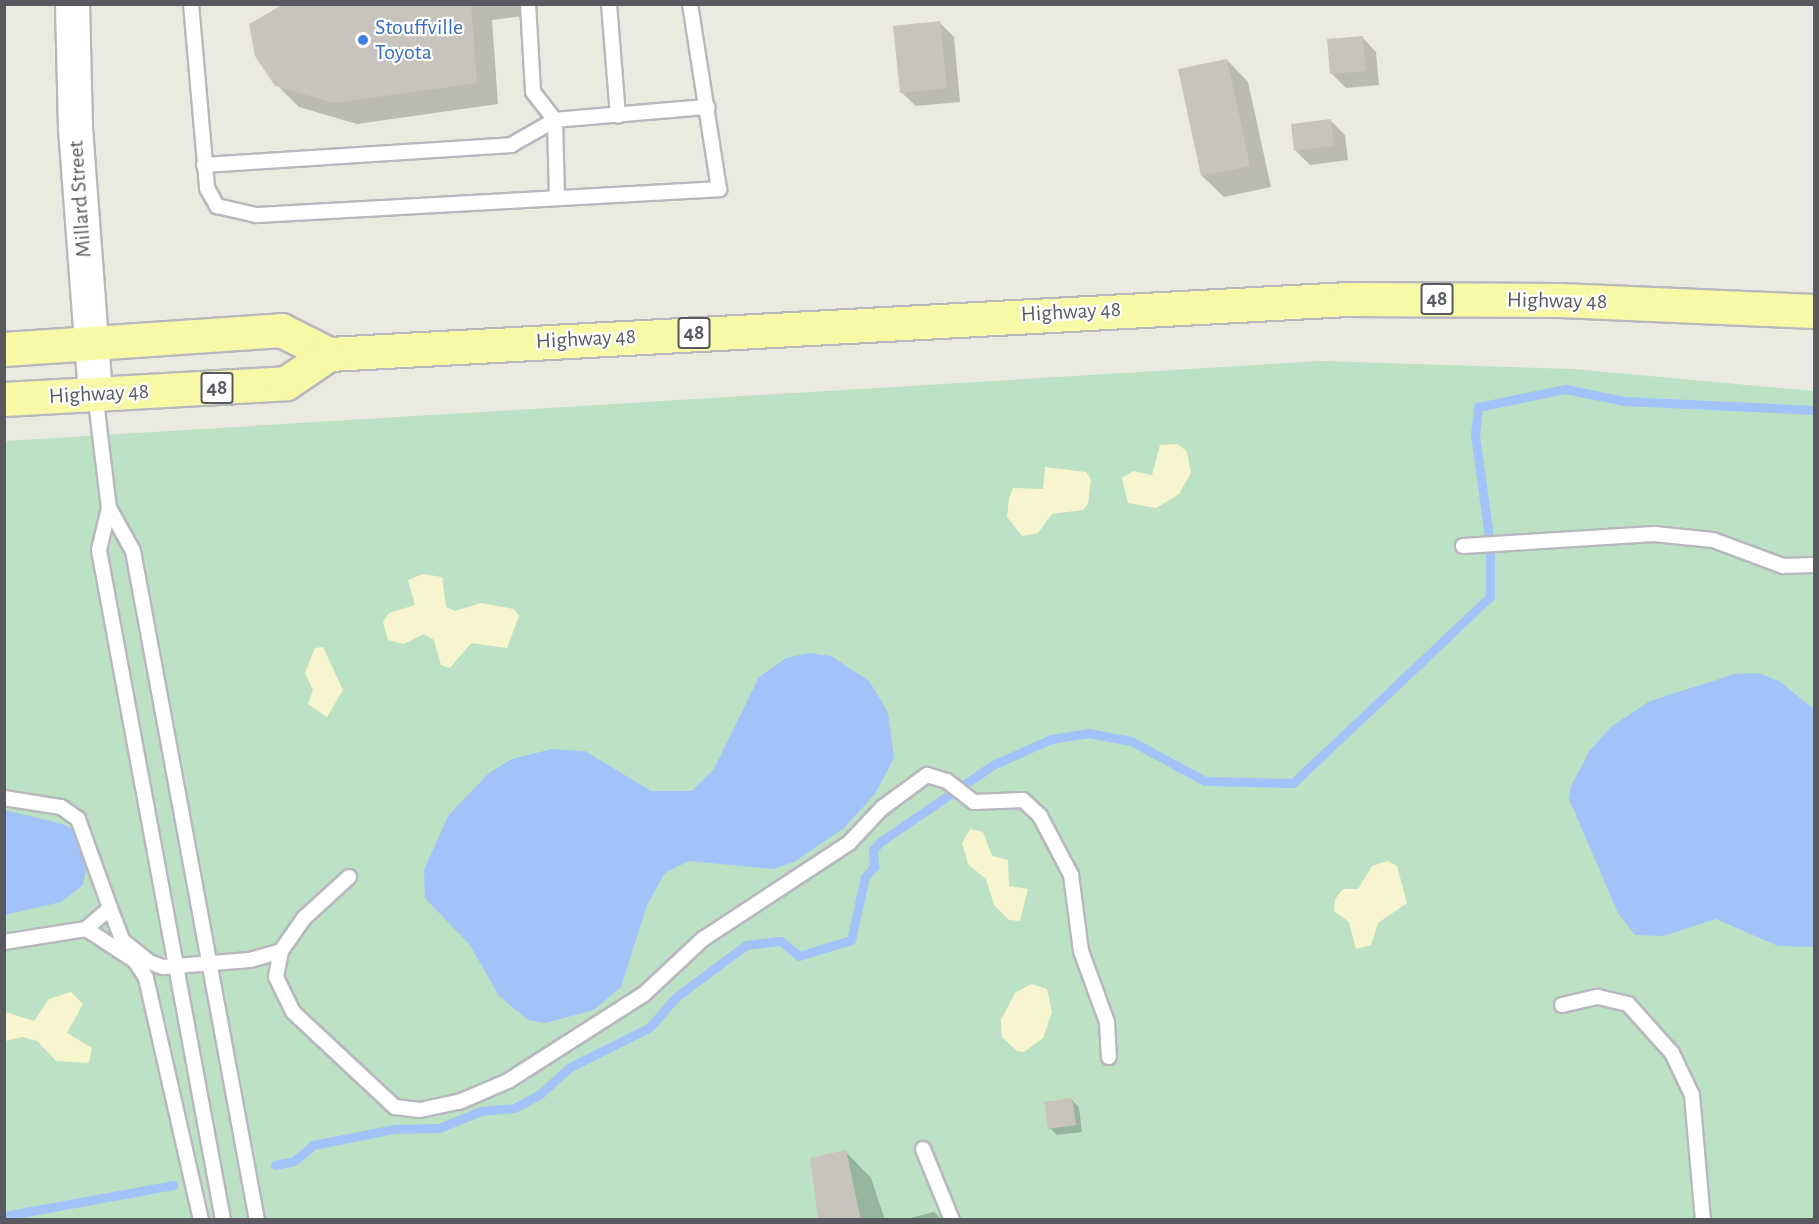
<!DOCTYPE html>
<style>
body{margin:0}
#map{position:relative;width:1819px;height:1224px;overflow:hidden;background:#ebeae0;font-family:"Alegreya Sans",sans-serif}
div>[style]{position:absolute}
.green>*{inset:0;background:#bde1c4}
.sand>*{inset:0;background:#f7f5cf}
.water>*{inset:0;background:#a2c3f9}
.shadow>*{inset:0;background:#0003}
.stream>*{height:9px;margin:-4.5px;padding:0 4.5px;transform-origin:4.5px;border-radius:4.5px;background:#a2c3f9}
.building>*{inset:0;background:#c6c4bd}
.roads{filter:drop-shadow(2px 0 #b7b8be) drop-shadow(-2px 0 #b7b8be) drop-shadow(0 2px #b7b8be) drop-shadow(0 -2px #b7b8be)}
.service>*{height:14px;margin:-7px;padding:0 7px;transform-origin:7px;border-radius:7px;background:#fff}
.tertiary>*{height:33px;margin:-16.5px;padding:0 16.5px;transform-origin:16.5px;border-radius:16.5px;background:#fff}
.primary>*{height:33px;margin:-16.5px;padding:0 16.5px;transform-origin:16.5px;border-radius:16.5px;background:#f7f9a6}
.dots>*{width:16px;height:16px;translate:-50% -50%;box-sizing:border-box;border:3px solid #fff;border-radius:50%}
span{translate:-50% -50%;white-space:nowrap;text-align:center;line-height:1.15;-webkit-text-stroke:4.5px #fff;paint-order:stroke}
.shield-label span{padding:2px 4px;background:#fff;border:2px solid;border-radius:4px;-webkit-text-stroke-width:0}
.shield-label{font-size:21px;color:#595a60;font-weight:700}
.shop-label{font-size:22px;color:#366cbe}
.left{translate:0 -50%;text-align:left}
.street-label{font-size:22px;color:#595a60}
.frame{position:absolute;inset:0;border:6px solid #595a60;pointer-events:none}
</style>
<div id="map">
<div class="green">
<i style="clip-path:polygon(1321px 361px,1574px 369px,1814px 391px,1814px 1219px,5px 1219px,5px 441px)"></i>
</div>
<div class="sand">
<i style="clip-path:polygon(1178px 444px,1187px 452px,1191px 473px,1179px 494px,1156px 508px,1128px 503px,1122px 478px,1133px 471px,1152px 475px,1160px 445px)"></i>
<i style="clip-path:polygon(1045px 467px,1086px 472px,1091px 479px,1088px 504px,1083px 510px,1052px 514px,1038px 533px,1022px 536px,1007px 517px,1009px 499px,1013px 488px,1043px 489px)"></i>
<i style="clip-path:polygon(423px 574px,442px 577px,446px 607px,455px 611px,481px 603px,514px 609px,519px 616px,507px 648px,471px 643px,450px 668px,441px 665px,434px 640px,424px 634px,404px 644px,388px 640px,383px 622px,389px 613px,415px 605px,408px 580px)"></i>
<i style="clip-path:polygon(323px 647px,343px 690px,327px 717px,308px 704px,313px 690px,305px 673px,315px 648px)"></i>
<i style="clip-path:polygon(970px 829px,983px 832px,992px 856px,1008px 860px,1009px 886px,1028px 889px,1020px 921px,1009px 920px,994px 905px,986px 879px,968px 864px,962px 843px)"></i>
<i style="clip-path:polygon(1388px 861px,1397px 866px,1407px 903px,1378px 923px,1371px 945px,1356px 949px,1349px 922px,1334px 911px,1335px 899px,1343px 889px,1358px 889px,1372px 866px)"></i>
<i style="clip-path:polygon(1031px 984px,1047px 989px,1052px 1012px,1043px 1038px,1024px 1052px,1017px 1051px,1002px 1037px,1001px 1020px,1015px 993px)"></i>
<i style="clip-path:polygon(71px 992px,83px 1004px,67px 1033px,92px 1048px,89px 1063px,56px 1061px,37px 1041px,23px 1037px,5px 1041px,5px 1012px,34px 1021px,49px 999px)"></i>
</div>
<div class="water">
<i style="clip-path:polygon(809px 653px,831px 656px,869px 681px,888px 712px,894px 758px,875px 794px,844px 828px,794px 862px,773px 869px,689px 861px,665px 873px,647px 905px,621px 987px,594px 1010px,545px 1023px,528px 1020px,499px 996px,470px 945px,425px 898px,424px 870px,448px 816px,489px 773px,512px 759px,552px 749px,585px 751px,651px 791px,692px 791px,714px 769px,759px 677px,786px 658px)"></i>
<i style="clip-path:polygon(1758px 673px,1779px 681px,1814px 709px,1814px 947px,1778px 946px,1716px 919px,1663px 936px,1635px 935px,1618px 913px,1569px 799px,1571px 786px,1590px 750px,1612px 726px,1650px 701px,1735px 674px)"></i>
<i style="clip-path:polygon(4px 810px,63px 824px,79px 833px,87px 863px,83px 885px,61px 902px,5px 915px)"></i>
</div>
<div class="shadow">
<i style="clip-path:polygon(287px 4px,529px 4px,530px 15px,492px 20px,498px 104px,357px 124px,299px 107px,277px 85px)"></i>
<i style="clip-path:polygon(939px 22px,954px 37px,960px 102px,916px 106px,901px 92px)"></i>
<i style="clip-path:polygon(1362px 37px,1376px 52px,1379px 85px,1346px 88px,1331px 73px)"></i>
<i style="clip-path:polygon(1227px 60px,1248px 82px,1271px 187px,1224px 197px,1202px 176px)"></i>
<i style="clip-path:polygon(1330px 120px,1345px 135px,1348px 160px,1310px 165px,1295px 150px)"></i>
<i style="clip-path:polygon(1072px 1100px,1079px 1107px,1082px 1132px,1057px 1135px,1050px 1128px)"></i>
<i style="clip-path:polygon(846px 1152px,871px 1178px,885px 1220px,820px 1220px)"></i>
<i style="clip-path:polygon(934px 1212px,942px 1220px,902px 1220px)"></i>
</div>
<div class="stream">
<i style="left:275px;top:1165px;width:19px;rotate:-12deg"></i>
<i style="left:294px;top:1161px;width:25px;rotate:-40deg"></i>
<i style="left:313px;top:1145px;width:83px;rotate:-11.2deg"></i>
<i style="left:394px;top:1129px;width:45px;rotate:-1.3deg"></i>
<i style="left:439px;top:1128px;width:45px;rotate:-22deg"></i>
<i style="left:481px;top:1111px;width:33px;rotate:-5deg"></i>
<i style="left:514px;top:1108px;width:30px;rotate:-28deg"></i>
<i style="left:540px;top:1094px;width:40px;rotate:-42deg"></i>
<i style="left:570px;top:1067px;width:89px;rotate:-26.6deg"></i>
<i style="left:650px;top:1027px;width:40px;rotate:-49deg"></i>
<i style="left:676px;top:997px;width:87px;rotate:-36.6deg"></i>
<i style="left:746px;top:945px;width:35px;rotate:-7deg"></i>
<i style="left:781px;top:941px;width:23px;rotate:40deg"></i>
<i style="left:799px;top:956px;width:54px;rotate:-17.1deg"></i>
<i style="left:851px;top:940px;width:65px;rotate:-77.5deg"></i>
<i style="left:865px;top:877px;width:13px;rotate:-48deg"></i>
<i style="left:874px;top:867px;width:17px;rotate:-93deg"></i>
<i style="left:873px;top:850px;width:11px;rotate:-49deg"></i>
<i style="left:880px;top:842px;width:137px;rotate:-34.3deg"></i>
<i style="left:993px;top:765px;width:64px;rotate:-24.1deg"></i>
<i style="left:1051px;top:739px;width:37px;rotate:-9deg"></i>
<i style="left:1088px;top:733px;width:44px;rotate:10.5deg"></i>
<i style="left:1131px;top:741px;width:84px;rotate:28.4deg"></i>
<i style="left:1205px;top:781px;width:88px;rotate:1.3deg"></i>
<i style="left:1293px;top:783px;width:271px;rotate:-43.4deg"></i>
<i style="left:1490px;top:597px;width:53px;rotate:-90deg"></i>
<i style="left:1490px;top:544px;width:110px;rotate:-97.8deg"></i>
<i style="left:1475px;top:435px;width:28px;rotate:-84deg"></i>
<i style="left:1478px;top:407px;width:89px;rotate:-11.7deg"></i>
<i style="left:1565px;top:389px;width:60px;rotate:11.5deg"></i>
<i style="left:1624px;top:401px;width:190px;rotate:2.7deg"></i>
<i style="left:4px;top:1216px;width:172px;rotate:-10.4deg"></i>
</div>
<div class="building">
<i style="clip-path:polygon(284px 4px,471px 4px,477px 83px,334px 103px,275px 86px,255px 56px,249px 24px)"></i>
<i style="clip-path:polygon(940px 21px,947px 88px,900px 93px,893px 26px)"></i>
<i style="clip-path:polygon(1363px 36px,1366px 71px,1330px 74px,1327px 39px)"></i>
<i style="clip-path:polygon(1227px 59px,1250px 166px,1201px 176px,1178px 69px)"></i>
<i style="clip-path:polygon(1331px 119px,1334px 146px,1294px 151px,1291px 124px)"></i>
<i style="clip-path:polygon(1072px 1098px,1076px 1125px,1048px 1129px,1044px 1102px)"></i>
<i style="clip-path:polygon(846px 1150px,861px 1220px,818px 1220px,810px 1158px)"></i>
</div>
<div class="roads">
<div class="service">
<i style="left:191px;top:4px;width:185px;rotate:85deg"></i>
<i style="left:207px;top:188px;width:21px;rotate:61deg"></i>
<i style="left:217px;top:206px;width:40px;rotate:13deg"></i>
<i style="left:256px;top:215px;width:464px;rotate:-3.2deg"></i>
<i style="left:719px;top:189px;width:187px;rotate:-98.9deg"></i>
<i style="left:528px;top:4px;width:88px;rotate:86.7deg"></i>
<i style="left:533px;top:92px;width:36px;rotate:52deg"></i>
<i style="left:555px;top:120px;width:78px;rotate:88.5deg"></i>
<i style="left:609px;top:4px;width:112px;rotate:85.4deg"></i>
<i style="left:204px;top:165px;width:308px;rotate:-3.7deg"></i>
<i style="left:511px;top:145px;width:51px;rotate:-29.6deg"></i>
<i style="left:555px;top:120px;width:153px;rotate:-4.9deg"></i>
<i style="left:95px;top:393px;width:116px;rotate:83.1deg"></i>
<i style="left:109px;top:508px;width:43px;rotate:103.4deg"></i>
<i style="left:99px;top:550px;width:681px;rotate:79.51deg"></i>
<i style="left:109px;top:508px;width:49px;rotate:60.8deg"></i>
<i style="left:133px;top:551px;width:680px;rotate:79.5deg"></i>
<i style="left:1463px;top:546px;width:191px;rotate:-3.6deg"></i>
<i style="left:1654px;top:534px;width:59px;rotate:5.8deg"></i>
<i style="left:1713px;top:540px;width:75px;rotate:20.4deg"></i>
<i style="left:1783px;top:566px;width:31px;rotate:-2deg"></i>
<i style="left:4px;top:798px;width:58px;rotate:9deg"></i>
<i style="left:61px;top:807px;width:21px;rotate:35deg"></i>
<i style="left:78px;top:819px;width:95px;rotate:70.2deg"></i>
<i style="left:110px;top:908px;width:32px;rotate:139deg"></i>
<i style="left:86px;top:929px;width:83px;rotate:171deg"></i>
<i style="left:110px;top:908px;width:34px;rotate:69deg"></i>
<i style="left:122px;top:940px;width:35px;rotate:39deg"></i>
<i style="left:149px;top:962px;width:15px;rotate:20deg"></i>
<i style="left:163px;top:967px;width:87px;rotate:-4.6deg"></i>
<i style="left:250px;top:960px;width:32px;rotate:-16deg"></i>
<i style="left:281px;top:951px;width:40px;rotate:-55.1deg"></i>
<i style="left:304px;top:918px;width:61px;rotate:-42.3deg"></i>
<i style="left:86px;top:929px;width:59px;rotate:33.1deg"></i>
<i style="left:135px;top:961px;width:20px;rotate:57deg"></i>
<i style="left:146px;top:978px;width:248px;rotate:77.2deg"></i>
<i style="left:281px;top:951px;width:26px;rotate:101deg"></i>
<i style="left:276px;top:977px;width:39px;rotate:64deg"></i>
<i style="left:293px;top:1012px;width:139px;rotate:43deg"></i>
<i style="left:395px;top:1107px;width:25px;rotate:7deg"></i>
<i style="left:420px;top:1110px;width:40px;rotate:-12deg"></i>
<i style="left:459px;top:1102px;width:53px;rotate:-23.2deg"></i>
<i style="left:508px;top:1081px;width:161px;rotate:-32.6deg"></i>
<i style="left:644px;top:994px;width:81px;rotate:-43deg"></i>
<i style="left:703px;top:939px;width:175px;rotate:-33.3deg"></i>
<i style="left:849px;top:843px;width:48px;rotate:-46.7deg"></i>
<i style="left:882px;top:808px;width:56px;rotate:-36.3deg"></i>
<i style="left:927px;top:775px;width:21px;rotate:17deg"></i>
<i style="left:947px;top:781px;width:34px;rotate:38deg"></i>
<i style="left:974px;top:802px;width:49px;rotate:-2.3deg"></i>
<i style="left:1023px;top:800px;width:23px;rotate:43deg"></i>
<i style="left:1040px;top:816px;width:67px;rotate:62.3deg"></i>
<i style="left:1071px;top:875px;width:77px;rotate:82.5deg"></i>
<i style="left:1081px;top:951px;width:76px;rotate:69.9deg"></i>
<i style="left:1107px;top:1022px;width:35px;rotate:87deg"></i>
<i style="left:1562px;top:1005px;width:37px;rotate:-13deg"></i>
<i style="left:1598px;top:997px;width:31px;rotate:13deg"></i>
<i style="left:1628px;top:1004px;width:66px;rotate:48.1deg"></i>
<i style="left:1672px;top:1053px;width:47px;rotate:64.5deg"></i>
<i style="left:1692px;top:1095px;width:125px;rotate:85deg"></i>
<i style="left:923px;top:1149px;width:77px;rotate:67.8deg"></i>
</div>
<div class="tertiary">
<i style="left:72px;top:4px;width:124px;rotate:88.6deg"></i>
<i style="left:75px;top:128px;width:266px;rotate:85.7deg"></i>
</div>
<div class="primary">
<i style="left:4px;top:349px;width:278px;rotate:-3.9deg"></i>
<i style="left:281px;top:330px;width:54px;rotate:26.6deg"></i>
<i style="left:329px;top:354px;width:1019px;rotate:-3.09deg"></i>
<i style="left:1347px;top:299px;width:213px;rotate:0.3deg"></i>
<i style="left:1560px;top:300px;width:254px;rotate:2.5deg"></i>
<i style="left:4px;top:399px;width:282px;rotate:-3.2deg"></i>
<i style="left:286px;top:383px;width:52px;rotate:-34deg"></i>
</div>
</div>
<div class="dots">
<i style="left:363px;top:40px;background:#3f7fe0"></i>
</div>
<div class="shield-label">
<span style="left:1437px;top:299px">48</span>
<span style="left:694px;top:333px">48</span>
<span style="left:217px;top:388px">48</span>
</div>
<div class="shop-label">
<span class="left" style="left:375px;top:40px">Stouffville<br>Toyota</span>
</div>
<div class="street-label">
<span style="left:80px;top:199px;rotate:-94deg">Millard Street</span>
<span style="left:1557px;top:301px;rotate:1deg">Highway 48</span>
<span style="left:1071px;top:312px;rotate:-3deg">Highway 48</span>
<span style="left:586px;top:339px;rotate:-3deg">Highway 48</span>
<span style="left:99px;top:394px;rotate:-3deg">Highway 48</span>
</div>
<div class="frame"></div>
</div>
